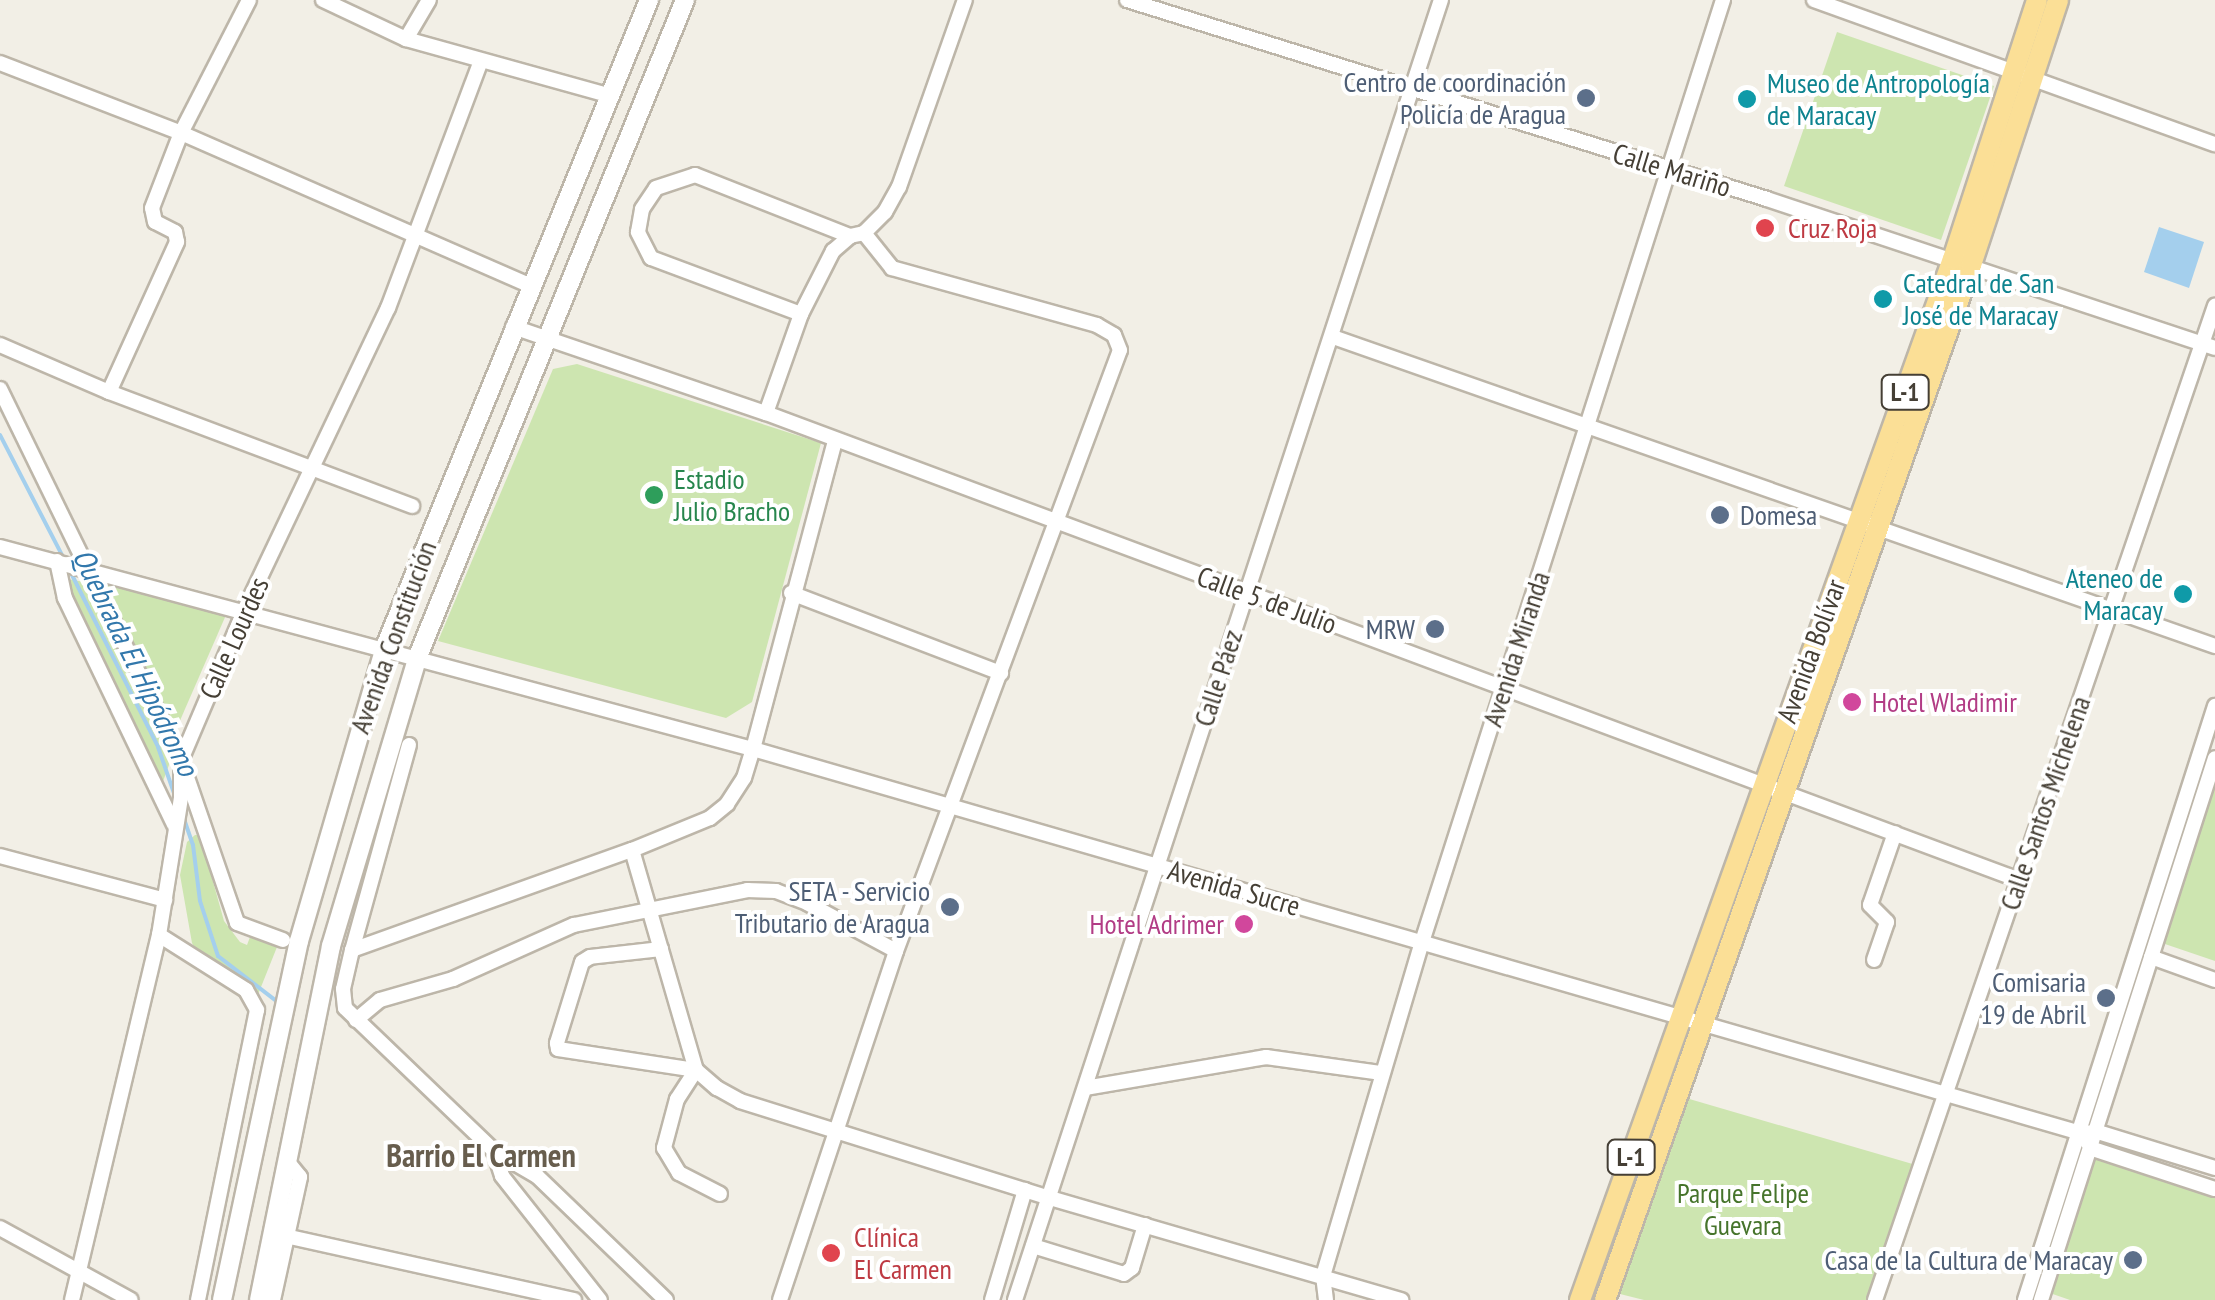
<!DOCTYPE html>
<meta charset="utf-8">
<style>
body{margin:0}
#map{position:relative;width:2215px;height:1300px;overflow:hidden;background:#f2efe6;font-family:"PT Sans Narrow",sans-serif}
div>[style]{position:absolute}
.green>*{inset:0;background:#cde5b0}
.water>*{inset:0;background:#a4cfed}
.stream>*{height:4px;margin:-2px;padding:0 2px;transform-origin:2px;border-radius:2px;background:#a4cfed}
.roads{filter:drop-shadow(2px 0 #bdb6a9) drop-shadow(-2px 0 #bdb6a9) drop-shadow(0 2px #bdb6a9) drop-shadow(0 -2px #bdb6a9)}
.minor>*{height:14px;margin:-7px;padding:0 7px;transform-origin:7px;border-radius:7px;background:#fff}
.tertiary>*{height:18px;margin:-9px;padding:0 9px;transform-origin:9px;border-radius:9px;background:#fff}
.primary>*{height:20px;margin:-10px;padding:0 10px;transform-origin:10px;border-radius:10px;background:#fbdf96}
.dots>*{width:28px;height:28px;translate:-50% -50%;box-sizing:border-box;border:5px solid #fff;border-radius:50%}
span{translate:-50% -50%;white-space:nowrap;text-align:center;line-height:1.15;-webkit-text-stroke:8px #fff;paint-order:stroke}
.shield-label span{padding:2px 8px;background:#fff;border:2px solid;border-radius:8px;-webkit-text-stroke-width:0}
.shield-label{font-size:25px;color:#453f35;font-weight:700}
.service-label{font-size:28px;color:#4e5e75}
.right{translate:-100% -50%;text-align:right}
.left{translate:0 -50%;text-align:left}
.culture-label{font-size:28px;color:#0d838f}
.street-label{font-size:28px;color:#453f35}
.health-label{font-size:28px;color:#be3a42}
.leisure-label{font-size:28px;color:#27864d}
.hotel-label{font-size:28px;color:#b23c85}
.park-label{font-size:28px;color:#46742b}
.water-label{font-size:30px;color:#3278ac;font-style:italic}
.quarter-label{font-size:32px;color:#675d4d;font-weight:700}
</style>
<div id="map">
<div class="green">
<i style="clip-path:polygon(1837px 32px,1994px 86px,1941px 240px,1784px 186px)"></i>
<i style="clip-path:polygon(577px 364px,821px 443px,752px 702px,726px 718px,438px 641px,553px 369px)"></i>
<i style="clip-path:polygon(62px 578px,90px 583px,173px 754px,162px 784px)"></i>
<i style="clip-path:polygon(101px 580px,226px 615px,175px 732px)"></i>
<i style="clip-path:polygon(2215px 783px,2215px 961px,2162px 943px)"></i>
<i style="clip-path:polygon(195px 835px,200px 835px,224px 921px,240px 942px,247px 945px,250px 937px,277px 947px,257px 997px,201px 958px,192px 943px,180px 875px,187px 842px)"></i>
<i style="clip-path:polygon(1686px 1098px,1916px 1165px,1871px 1300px,1644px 1300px,1620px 1294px)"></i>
<i style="clip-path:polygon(2093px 1149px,2215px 1189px,2215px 1300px,2070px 1300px,2044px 1291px)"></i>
</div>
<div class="water">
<i style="clip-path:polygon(2159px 227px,2204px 242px,2189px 288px,2144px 272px)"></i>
</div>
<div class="stream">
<i style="left:0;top:435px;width:142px;rotate:62.7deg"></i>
<i style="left:69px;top:569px;width:199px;rotate:63.4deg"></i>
<i style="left:158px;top:747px;width:52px;rotate:70.9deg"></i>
<i style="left:184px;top:819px;width:28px;rotate:71deg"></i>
<i style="left:193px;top:845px;width:56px;rotate:82.9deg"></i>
<i style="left:200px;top:901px;width:58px;rotate:71.9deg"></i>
<i style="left:218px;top:956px;width:78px;rotate:37.7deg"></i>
</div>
<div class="roads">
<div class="minor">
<i style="left:323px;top:0;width:92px;rotate:25.2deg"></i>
<i style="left:406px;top:39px;width:213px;rotate:15.5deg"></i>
<i style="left:1127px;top:0;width:670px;rotate:17.27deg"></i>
<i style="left:1767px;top:199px;width:472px;rotate:18.4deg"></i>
<i style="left:1814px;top:0;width:426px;rotate:19.8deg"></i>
<i style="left:406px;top:39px;width:45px;rotate:-59.5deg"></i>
<i style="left:0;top:63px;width:194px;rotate:21.1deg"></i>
<i style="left:181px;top:133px;width:382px;rotate:23.6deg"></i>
<i style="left:801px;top:314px;width:160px;rotate:-159.5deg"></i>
<i style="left:651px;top:258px;width:29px;rotate:-117deg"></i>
<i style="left:638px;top:232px;width:23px;rotate:-80deg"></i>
<i style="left:642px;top:209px;width:25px;rotate:-56deg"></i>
<i style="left:656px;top:188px;width:41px;rotate:-18.4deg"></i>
<i style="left:695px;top:175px;width:167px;rotate:21.5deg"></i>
<i style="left:850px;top:236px;width:14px;rotate:-12deg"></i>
<i style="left:864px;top:233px;width:30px;rotate:-45deg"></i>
<i style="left:885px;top:212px;width:29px;rotate:-61deg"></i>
<i style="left:899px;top:187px;width:198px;rotate:-70.6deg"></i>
<i style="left:513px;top:327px;width:267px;rotate:18.8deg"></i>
<i style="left:766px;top:413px;width:1337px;rotate:20.44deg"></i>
<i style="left:1333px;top:337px;width:935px;rotate:19.31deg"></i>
<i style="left:0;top:345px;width:119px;rotate:23.3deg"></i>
<i style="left:109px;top:392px;width:324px;rotate:20.6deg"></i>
<i style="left:0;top:389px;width:413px;rotate:64deg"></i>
<i style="left:181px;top:760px;width:172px;rotate:71deg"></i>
<i style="left:237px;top:923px;width:49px;rotate:20.3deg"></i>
<i style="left:109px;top:392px;width:165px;rotate:-65.6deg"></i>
<i style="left:177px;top:242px;width:10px;rotate:-101deg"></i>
<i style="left:175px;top:232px;width:22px;rotate:-153deg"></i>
<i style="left:155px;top:222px;width:14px;rotate:-102deg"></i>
<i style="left:152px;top:208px;width:80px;rotate:-68.9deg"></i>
<i style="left:181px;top:133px;width:149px;rotate:-62.9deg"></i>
<i style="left:766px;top:413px;width:105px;rotate:-70.5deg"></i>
<i style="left:801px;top:314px;width:71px;rotate:-63.1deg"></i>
<i style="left:833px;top:251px;width:23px;rotate:-41deg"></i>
<i style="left:0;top:547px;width:780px;rotate:15.02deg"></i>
<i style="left:753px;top:749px;width:1382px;rotate:16.13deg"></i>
<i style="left:2081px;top:1133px;width:17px;rotate:-3deg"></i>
<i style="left:2098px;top:1132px;width:122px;rotate:17.1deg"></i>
<i style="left:57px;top:561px;width:38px;rotate:78deg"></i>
<i style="left:65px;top:598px;width:251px;rotate:64.3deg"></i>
<i style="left:791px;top:593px;width:225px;rotate:20.9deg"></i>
<i style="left:409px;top:745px;width:213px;rotate:105.5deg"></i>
<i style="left:352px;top:950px;width:40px;rotate:103deg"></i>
<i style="left:343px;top:989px;width:19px;rotate:84deg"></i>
<i style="left:345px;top:1008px;width:207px;rotate:43.8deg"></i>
<i style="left:494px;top:1151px;width:50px;rotate:30.2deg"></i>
<i style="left:537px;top:1176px;width:179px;rotate:43.9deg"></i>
<i style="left:632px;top:850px;width:229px;rotate:73.8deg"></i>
<i style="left:696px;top:1070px;width:28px;rotate:41deg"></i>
<i style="left:717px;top:1088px;width:26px;rotate:29deg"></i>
<i style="left:740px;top:1101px;width:325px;rotate:17.4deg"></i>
<i style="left:1050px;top:1198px;width:366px;rotate:16.2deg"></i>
<i style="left:0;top:856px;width:171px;rotate:14.9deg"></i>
<i style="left:159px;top:935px;width:103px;rotate:32.3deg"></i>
<i style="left:246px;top:990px;width:23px;rotate:61deg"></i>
<i style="left:257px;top:1010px;width:296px;rotate:101.5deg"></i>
<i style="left:661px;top:949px;width:71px;rotate:173.6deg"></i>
<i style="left:590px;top:957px;width:9px;rotate:148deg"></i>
<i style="left:582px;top:962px;width:85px;rotate:107.2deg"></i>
<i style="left:557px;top:1043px;width:6px;rotate:81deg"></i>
<i style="left:558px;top:1049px;width:140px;rotate:8.7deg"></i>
<i style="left:696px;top:1070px;width:35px;rotate:123deg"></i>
<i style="left:677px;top:1099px;width:51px;rotate:104.9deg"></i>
<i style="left:664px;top:1148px;width:29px;rotate:59deg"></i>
<i style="left:679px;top:1173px;width:46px;rotate:27.1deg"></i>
<i style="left:352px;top:950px;width:297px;rotate:-19.7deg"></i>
<i style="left:632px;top:850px;width:84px;rotate:-22.3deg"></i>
<i style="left:710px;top:818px;width:22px;rotate:-39deg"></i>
<i style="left:727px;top:804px;width:31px;rotate:-57deg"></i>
<i style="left:744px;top:778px;width:30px;rotate:-73deg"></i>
<i style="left:753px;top:749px;width:320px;rotate:-75.1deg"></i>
<i style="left:2151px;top:957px;width:68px;rotate:19.8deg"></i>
<i style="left:1874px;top:960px;width:40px;rotate:-71.1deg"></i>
<i style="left:1887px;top:922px;width:24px;rotate:-135deg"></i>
<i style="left:1870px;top:905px;width:76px;rotate:-70.9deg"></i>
<i style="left:356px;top:1020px;width:31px;rotate:-40deg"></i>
<i style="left:380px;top:1000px;width:76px;rotate:-16deg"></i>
<i style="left:453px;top:979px;width:133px;rotate:-24.1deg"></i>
<i style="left:574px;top:925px;width:177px;rotate:-11.4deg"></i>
<i style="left:747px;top:890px;width:29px;rotate:2deg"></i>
<i style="left:776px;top:891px;width:33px;rotate:21deg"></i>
<i style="left:807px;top:903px;width:101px;rotate:28.3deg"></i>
<i style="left:1085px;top:1088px;width:184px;rotate:-9.7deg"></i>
<i style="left:1266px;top:1057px;width:117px;rotate:7.9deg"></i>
<i style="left:2087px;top:1142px;width:9px;rotate:49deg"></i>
<i style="left:2093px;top:1149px;width:128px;rotate:18.2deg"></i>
<i style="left:494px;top:1151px;width:26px;rotate:72deg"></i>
<i style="left:502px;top:1176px;width:158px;rotate:51.7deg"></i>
<i style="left:0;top:1228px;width:149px;rotate:28.8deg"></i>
<i style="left:290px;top:1237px;width:291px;rotate:12.5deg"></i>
<i style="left:1033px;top:1246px;width:95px;rotate:17.1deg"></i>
<i style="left:1124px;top:1274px;width:10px;rotate:-37deg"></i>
<i style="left:1132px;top:1268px;width:45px;rotate:-73.2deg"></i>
<i style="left:72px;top:1300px;width:375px;rotate:-76.6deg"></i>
<i style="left:159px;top:935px;width:140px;rotate:-80.9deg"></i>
<i style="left:181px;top:797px;width:37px;rotate:-90deg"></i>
<i style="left:181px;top:760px;width:164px;rotate:-67deg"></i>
<i style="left:245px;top:609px;width:333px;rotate:-64.6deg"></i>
<i style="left:388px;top:308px;width:262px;rotate:-69.4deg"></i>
<i style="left:273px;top:1300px;width:126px;rotate:-77.6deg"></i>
<i style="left:300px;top:1177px;width:19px;rotate:-129deg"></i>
<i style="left:780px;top:1300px;width:368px;rotate:-71.6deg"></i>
<i style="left:896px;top:951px;width:641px;rotate:-69.56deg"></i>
<i style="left:1120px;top:350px;width:16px;rotate:-112deg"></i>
<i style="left:1114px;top:335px;width:20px;rotate:-150deg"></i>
<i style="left:1097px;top:325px;width:213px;rotate:-164.5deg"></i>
<i style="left:892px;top:268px;width:45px;rotate:-128.7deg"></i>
<i style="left:992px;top:1300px;width:115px;rotate:-73.3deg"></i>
<i style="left:1015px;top:1300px;width:1368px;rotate:-71.86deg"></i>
<i style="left:1326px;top:1300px;width:24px;rotate:-97deg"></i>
<i style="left:1323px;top:1276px;width:348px;rotate:-73.5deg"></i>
<i style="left:1422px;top:942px;width:989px;rotate:-72.28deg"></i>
<i style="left:1875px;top:1300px;width:1051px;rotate:-71.12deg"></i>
<i style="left:2025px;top:1300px;width:624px;rotate:-72.26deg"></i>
<i style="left:2041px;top:1300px;width:569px;rotate:-72.2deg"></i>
</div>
<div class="tertiary">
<i style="left:222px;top:1300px;width:367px;rotate:-77.9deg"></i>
<i style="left:299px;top:941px;width:306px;rotate:-73.7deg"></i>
<i style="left:385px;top:647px;width:699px;rotate:-67.8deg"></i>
<i style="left:259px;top:1300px;width:361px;rotate:-78.5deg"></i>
<i style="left:331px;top:946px;width:303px;rotate:-73.3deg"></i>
<i style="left:418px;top:656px;width:708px;rotate:-67.85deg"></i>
</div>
<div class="primary">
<i style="left:1580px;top:1300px;width:1106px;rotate:-70.29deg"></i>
<i style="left:1953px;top:259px;width:272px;rotate:-72deg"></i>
<i style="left:1605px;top:1300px;width:1098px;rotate:-70.53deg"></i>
<i style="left:1971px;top:265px;width:279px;rotate:-71.8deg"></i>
</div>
</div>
<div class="dots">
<i style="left:1586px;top:98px;background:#5c6f8a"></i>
<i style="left:1747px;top:99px;background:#0f9aa8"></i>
<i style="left:1765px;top:228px;background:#e0444e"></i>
<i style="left:1883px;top:299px;background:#0f9aa8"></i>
<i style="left:654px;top:495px;background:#2e9e5b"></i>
<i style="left:1720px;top:515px;background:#5c6f8a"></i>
<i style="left:2183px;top:594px;background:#0f9aa8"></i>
<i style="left:1435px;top:629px;background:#5c6f8a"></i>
<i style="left:1852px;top:702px;background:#d1479c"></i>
<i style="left:950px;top:907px;background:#5c6f8a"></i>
<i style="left:1244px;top:924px;background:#d1479c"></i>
<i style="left:2106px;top:998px;background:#5c6f8a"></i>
<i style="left:831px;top:1253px;background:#e0444e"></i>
<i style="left:2133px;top:1260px;background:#5c6f8a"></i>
</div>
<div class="shield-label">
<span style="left:1905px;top:392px">L-1</span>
<span style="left:1631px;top:1157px">L-1</span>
</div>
<div class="service-label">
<span class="right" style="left:1566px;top:98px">Centro de coordinación<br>Policía de Aragua</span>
<span class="left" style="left:1740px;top:515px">Domesa</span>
<span class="right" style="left:1415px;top:629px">MRW</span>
<span class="right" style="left:930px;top:907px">SETA - Servicio<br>Tributario de Aragua</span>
<span class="right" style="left:2086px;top:998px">Comisaria<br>19 de Abril</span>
<span class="right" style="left:2113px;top:1260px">Casa de la Cultura de Maracay</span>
</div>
<div class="culture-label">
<span class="left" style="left:1767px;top:99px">Museo de Antropología<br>de Maracay</span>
<span class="left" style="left:1903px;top:299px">Catedral de San<br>José de Maracay</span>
<span class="right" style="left:2163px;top:594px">Ateneo de<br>Maracay</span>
</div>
<div class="street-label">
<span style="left:1672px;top:170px;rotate:17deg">Calle Mariño</span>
<span style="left:1267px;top:600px;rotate:20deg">Calle 5 de Julio</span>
<span style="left:393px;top:637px;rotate:-70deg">Avenida Constitución</span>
<span style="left:234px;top:638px;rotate:-66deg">Calle Lourdes</span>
<span style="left:1516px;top:649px;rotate:-72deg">Avenida Miranda</span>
<span style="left:1811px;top:651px;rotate:-70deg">Avenida Bolívar</span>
<span style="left:1218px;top:678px;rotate:-72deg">Calle Páez</span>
<span style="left:2045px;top:803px;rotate:-71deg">Calle Santos Michelena</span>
<span style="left:1234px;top:888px;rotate:16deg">Avenida Sucre</span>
</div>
<div class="health-label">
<span class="left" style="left:1788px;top:228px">Cruz Roja</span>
<span class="left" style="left:854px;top:1253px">Clínica<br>El Carmen</span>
</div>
<div class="leisure-label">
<span class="left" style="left:674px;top:495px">Estadio<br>Julio Bracho</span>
</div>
<div class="hotel-label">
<span class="left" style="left:1872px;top:702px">Hotel Wladimir</span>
<span class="right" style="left:1224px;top:924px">Hotel Adrimer</span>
</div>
<div class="park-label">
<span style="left:1743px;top:1209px">Parque Felipe<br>Guevara</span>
</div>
<div class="water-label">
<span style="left:136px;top:662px;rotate:64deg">Quebrada El Hipódromo</span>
</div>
<div class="quarter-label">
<span style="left:481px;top:1155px">Barrio El Carmen</span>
</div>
</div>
